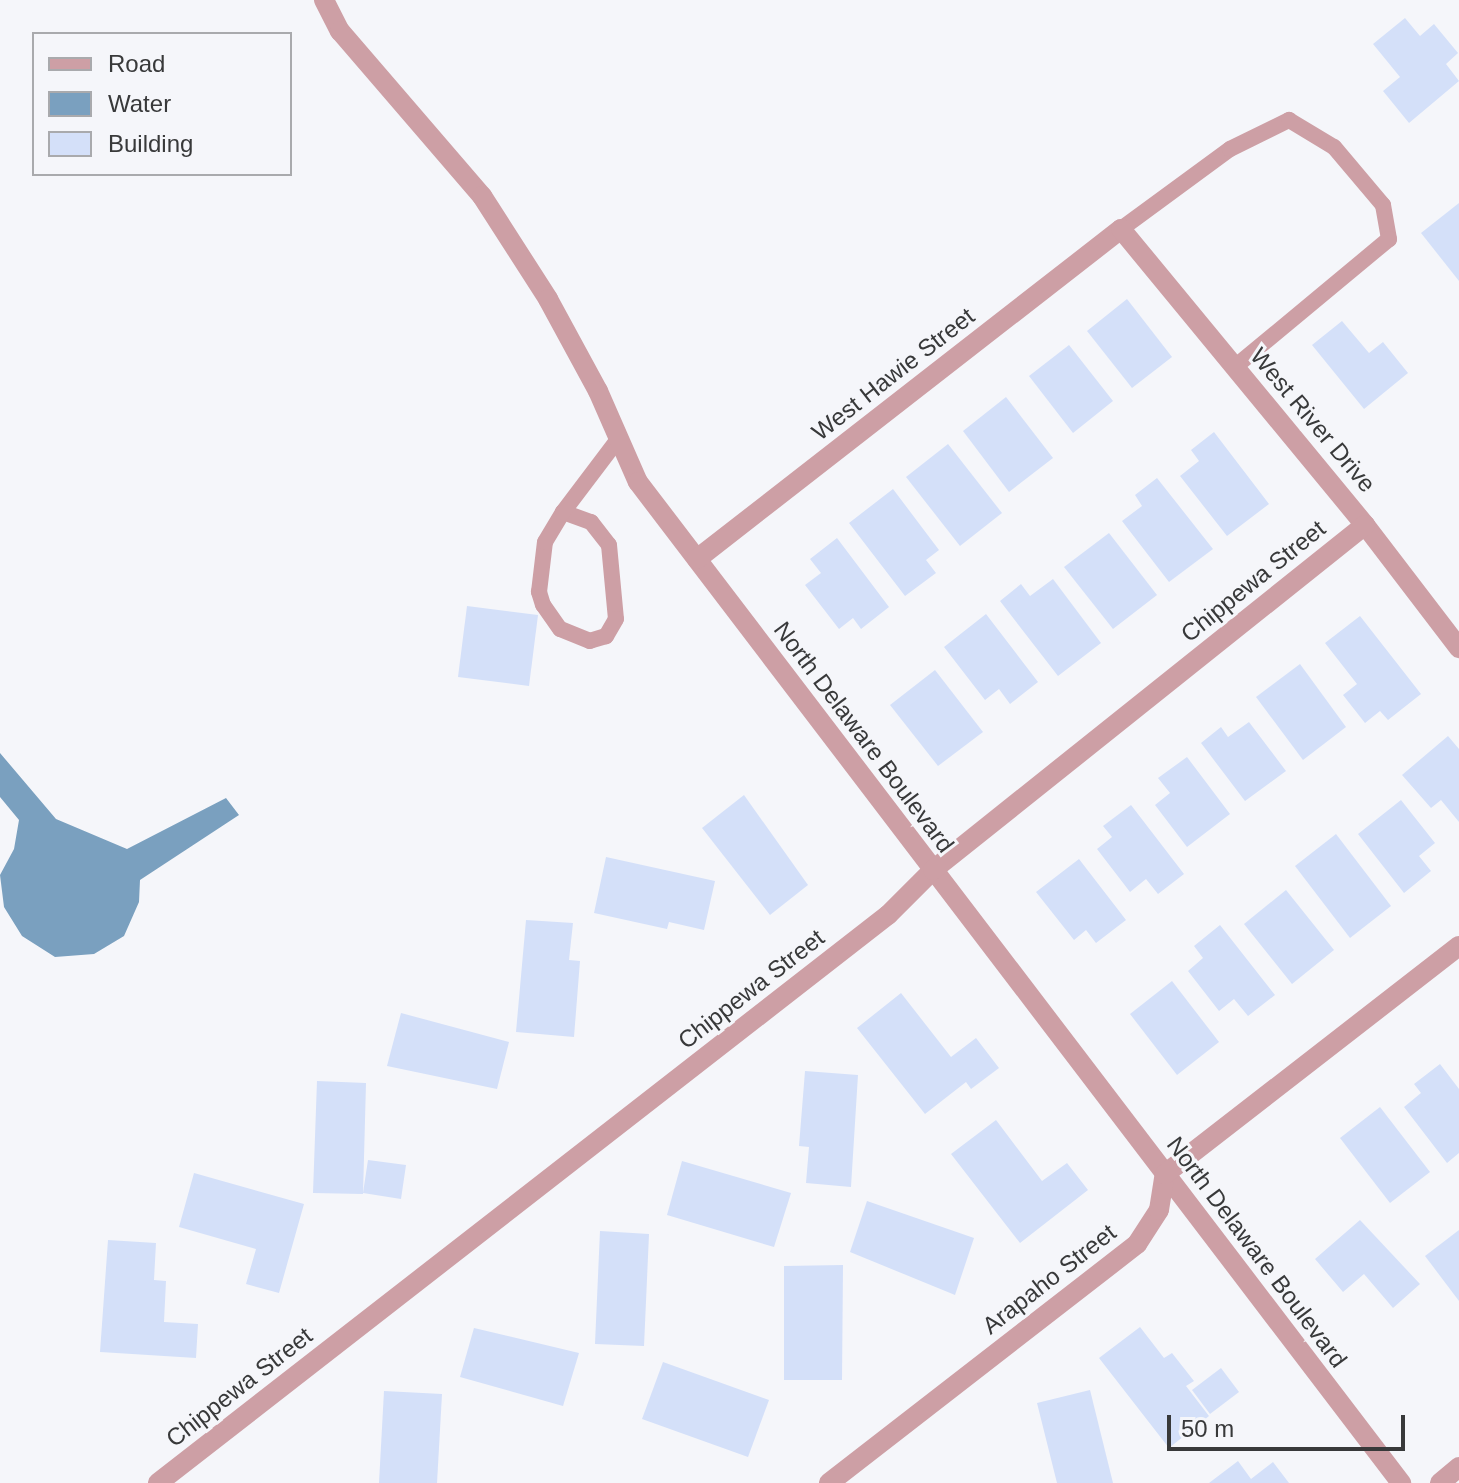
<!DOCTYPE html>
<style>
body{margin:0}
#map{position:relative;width:1459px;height:1483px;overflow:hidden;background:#f5f6fa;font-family:Arial,sans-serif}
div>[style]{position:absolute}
.water>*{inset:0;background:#7aa0bf}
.building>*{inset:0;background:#d4e0f9}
.lane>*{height:16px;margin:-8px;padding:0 8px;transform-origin:8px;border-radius:8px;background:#cd9fa5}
.street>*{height:20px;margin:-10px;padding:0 10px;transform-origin:10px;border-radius:10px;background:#cd9fa5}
span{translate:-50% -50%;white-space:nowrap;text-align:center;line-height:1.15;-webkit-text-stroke:6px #f5f6fa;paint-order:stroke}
.street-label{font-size:24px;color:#38393a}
.legend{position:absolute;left:32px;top:32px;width:260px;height:144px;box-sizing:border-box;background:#f5f6fa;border:2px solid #a9aaad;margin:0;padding:10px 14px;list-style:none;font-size:24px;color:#38393a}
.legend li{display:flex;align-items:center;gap:16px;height:40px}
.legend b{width:40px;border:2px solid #a9aaad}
.scale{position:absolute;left:1167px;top:1415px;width:238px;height:36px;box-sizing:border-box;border:4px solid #38393a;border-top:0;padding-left:10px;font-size:24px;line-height:28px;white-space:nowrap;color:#38393a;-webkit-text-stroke:6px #f5f6fa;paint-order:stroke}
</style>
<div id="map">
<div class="water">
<i style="clip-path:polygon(0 753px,56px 819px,127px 849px,226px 798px,239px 815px,140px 880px,139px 902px,124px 936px,94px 954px,55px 957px,22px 936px,4px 907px,0 875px,14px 849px,19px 820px,0 797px)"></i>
</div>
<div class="building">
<i style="clip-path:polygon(1405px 18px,1420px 36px,1434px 24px,1458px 53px,1446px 64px,1459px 81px,1409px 123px,1383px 91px,1400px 77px,1373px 44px)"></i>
<i style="clip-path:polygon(1459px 203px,1459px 281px,1421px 233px)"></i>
<i style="clip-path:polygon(1127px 299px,1172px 357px,1132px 388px,1087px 331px)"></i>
<i style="clip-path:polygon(1342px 321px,1369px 353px,1383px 342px,1408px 373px,1364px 409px,1312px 345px)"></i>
<i style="clip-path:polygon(1069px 345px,1113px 401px,1073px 433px,1029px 376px)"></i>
<i style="clip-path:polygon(1006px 397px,1053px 458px,1009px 492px,963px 431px)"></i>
<i style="clip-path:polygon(1214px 432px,1269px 504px,1227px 536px,1180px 476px,1199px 461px,1191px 450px)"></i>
<i style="clip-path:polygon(948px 444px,1002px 513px,960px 546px,906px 477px)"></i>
<i style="clip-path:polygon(1157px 478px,1213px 549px,1169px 582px,1122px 521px,1142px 506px,1135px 495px)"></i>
<i style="clip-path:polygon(893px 489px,939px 550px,926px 560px,936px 573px,905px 596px,849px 523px)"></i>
<i style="clip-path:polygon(1109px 533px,1157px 595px,1113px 629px,1064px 567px)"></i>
<i style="clip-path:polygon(837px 538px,889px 607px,861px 629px,853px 618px,839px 629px,805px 585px,821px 573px,810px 559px)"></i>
<i style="clip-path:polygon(1053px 579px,1101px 643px,1058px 676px,1000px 601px,1021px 584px,1030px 596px)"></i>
<i style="clip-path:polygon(467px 606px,538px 615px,529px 686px,458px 677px)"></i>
<i style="clip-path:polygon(986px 614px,1038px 682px,1010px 704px,999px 689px,985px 700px,944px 647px)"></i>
<i style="clip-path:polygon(1360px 616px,1421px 694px,1388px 720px,1380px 711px,1365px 723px,1343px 695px,1357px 684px,1325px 643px)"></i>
<i style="clip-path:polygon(1300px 664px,1346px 727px,1303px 760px,1256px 697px)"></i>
<i style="clip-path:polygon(935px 670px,983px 732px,938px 766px,890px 705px)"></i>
<i style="clip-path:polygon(1249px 722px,1286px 771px,1245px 801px,1201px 743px,1221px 727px,1228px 737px)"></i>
<i style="clip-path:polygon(1448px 736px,1459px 749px,1459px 822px,1441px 800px,1431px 808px,1402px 775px)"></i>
<i style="clip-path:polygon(1187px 757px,1230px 814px,1187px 847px,1155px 805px,1170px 793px,1158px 778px)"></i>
<i style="clip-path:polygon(744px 795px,808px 885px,770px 915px,702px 828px)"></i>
<i style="clip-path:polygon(1401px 800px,1435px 843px,1419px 856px,1431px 871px,1404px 893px,1358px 834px)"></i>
<i style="clip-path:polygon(1131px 805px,1184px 874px,1158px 894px,1146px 879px,1130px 892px,1097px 849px,1112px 837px,1103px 826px)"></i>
<i style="clip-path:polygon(1336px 834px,1391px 906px,1350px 938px,1295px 866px)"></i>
<i style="clip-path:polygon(606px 857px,715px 881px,704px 930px,669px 922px,667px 929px,594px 913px)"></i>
<i style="clip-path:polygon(1079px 859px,1126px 920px,1096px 943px,1086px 930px,1074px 940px,1036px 892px)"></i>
<i style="clip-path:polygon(1286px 890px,1334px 950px,1292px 984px,1244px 924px)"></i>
<i style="clip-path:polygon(526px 920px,573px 923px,569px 960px,580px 961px,574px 1037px,516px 1032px)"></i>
<i style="clip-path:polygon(1220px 925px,1275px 995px,1248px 1016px,1234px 999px,1219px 1011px,1188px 971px,1203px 958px,1194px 946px)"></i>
<i style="clip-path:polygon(1172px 981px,1219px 1042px,1177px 1075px,1130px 1014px)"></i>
<i style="clip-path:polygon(901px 993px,951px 1057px,976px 1038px,999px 1068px,971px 1089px,966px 1082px,925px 1114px,857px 1028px)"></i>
<i style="clip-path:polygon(401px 1013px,509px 1042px,497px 1089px,387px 1066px)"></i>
<i style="clip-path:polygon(1440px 1064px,1459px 1089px,1459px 1153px,1447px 1163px,1404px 1107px,1421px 1093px,1414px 1084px)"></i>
<i style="clip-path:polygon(805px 1071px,858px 1075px,851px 1187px,806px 1183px,809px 1147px,799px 1146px)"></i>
<i style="clip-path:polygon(317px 1081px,366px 1083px,363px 1194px,313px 1193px)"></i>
<i style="clip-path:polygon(1380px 1107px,1430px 1172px,1390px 1203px,1340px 1138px)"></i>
<i style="clip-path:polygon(996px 1120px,1042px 1181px,1067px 1163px,1088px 1190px,1020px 1243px,951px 1154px)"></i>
<i style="clip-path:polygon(368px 1160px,406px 1165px,401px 1199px,363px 1193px)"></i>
<i style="clip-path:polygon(682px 1161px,791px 1193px,774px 1247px,667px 1215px)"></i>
<i style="clip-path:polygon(194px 1173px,304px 1204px,279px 1293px,246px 1284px,256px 1249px,179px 1227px)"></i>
<i style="clip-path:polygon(867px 1201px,974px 1238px,955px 1295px,850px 1252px)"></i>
<i style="clip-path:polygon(1360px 1220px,1420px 1284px,1393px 1308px,1364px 1274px,1343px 1292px,1315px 1259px)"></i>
<i style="clip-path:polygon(1459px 1230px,1459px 1301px,1425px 1256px)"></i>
<i style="clip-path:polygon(600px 1231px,649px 1234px,644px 1346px,595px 1344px)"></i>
<i style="clip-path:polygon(108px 1240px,156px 1243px,154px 1280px,166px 1281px,164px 1322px,198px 1324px,196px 1358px,100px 1352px)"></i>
<i style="clip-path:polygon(843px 1265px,842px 1380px,784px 1380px,784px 1266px)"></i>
<i style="clip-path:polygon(1140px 1327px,1164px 1358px,1172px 1353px,1194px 1381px,1186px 1386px,1209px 1416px,1169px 1448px,1099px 1358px)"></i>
<i style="clip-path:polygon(474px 1328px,579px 1353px,563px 1406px,460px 1377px)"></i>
<i style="clip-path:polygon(663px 1362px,769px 1400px,748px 1457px,642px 1419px)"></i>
<i style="clip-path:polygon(1221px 1368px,1239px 1392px,1210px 1414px,1192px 1390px)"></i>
<i style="clip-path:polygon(1090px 1390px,1113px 1483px,1057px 1483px,1037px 1403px)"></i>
<i style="clip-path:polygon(384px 1391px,442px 1394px,437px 1483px,379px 1483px)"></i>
<i style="clip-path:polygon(1238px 1461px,1251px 1479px,1273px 1462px,1289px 1483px,1209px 1483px)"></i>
</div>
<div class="lane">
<i style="left:1121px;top:229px;width:135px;rotate:-36.3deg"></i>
<i style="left:1230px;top:149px;width:66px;rotate:-26.2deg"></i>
<i style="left:1289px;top:120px;width:52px;rotate:31deg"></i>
<i style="left:1334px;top:147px;width:76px;rotate:49.8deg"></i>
<i style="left:1383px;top:205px;width:35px;rotate:80deg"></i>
<i style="left:1389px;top:239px;width:200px;rotate:140.3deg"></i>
<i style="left:563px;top:512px;width:30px;rotate:20deg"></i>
<i style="left:591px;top:522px;width:29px;rotate:52deg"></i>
<i style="left:609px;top:545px;width:74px;rotate:84.6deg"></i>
<i style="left:616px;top:619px;width:20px;rotate:120deg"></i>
<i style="left:606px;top:636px;width:17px;rotate:163deg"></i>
<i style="left:590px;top:641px;width:32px;rotate:-158deg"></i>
<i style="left:560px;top:629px;width:29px;rotate:-125deg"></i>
<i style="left:543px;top:605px;width:14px;rotate:-107deg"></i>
<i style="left:539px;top:592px;width:50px;rotate:-83.2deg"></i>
<i style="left:545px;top:542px;width:35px;rotate:-59deg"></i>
<i style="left:563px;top:512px;width:93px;rotate:-52.9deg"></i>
</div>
<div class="street">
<i style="left:324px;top:0;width:35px;rotate:63deg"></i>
<i style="left:340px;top:31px;width:218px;rotate:49.3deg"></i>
<i style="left:482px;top:196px;width:122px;rotate:57.3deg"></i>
<i style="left:548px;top:299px;width:105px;rotate:61.5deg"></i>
<i style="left:598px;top:391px;width:99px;rotate:66.3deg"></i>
<i style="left:638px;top:482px;width:1259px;rotate:52.68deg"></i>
<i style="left:697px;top:559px;width:537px;rotate:-37.89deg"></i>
<i style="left:1121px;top:229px;width:384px;rotate:50.5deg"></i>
<i style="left:1365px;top:525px;width:155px;rotate:52.6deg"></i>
<i style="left:158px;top:1483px;width:925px;rotate:-37.89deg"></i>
<i style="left:888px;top:915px;width:64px;rotate:-45deg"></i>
<i style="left:933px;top:870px;width:553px;rotate:-38.61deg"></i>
<i style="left:829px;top:1483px;width:390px;rotate:-37.8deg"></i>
<i style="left:1137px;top:1244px;width:40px;rotate:-57.1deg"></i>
<i style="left:1159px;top:1210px;width:36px;rotate:-81deg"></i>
<i style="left:1165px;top:1174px;width:372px;rotate:-37.8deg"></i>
<i style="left:1440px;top:1483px;width:25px;rotate:-40deg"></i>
</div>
<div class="street-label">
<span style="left:893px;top:374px;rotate:-38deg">West Hawie Street</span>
<span style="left:1313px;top:420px;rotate:50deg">West River Drive</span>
<span style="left:1253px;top:581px;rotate:-39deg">Chippewa Street</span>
<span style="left:864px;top:737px;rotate:53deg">North Delaware Boulevard</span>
<span style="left:751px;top:989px;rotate:-38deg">Chippewa Street</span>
<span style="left:1257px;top:1252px;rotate:53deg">North Delaware Boulevard</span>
<span style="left:1049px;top:1279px;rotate:-38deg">Arapaho Street</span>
<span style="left:239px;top:1387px;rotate:-38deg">Chippewa Street</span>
</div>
<ul class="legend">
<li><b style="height:10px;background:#cd9fa5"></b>Road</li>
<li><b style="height:22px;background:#7aa0bf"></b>Water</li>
<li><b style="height:22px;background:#d4e0f9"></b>Building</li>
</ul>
<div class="scale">50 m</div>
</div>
